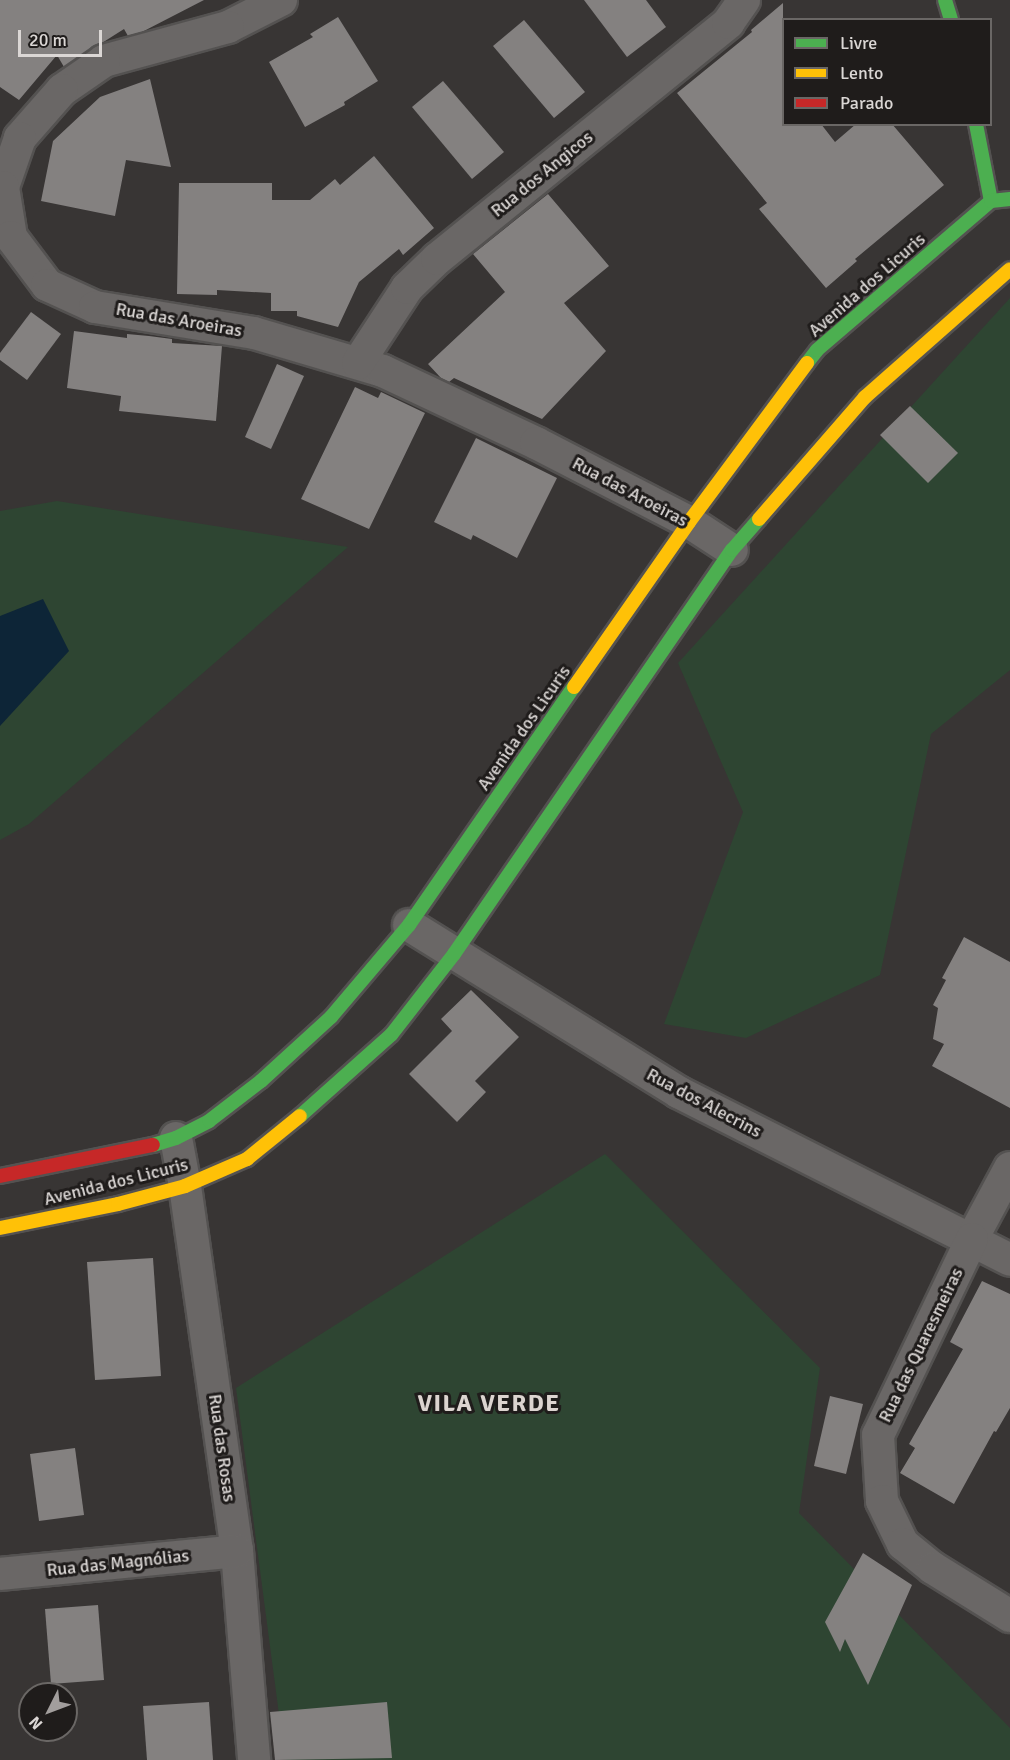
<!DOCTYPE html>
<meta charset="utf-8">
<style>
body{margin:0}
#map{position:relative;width:1010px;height:1760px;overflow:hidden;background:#383534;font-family:Signika,sans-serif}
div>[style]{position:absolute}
.green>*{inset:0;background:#2e4532}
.water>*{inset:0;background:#0d2537}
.building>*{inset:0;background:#848180}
.roads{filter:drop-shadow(2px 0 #545251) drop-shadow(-2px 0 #545251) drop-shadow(0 2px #545251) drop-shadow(0 -2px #545251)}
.street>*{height:32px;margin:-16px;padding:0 16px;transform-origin:16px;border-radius:16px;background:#6a6766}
.fast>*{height:14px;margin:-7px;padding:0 7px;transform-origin:7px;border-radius:7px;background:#4caf50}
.slow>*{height:14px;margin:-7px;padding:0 7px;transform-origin:7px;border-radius:7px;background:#ffc107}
.jam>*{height:14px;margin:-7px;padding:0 7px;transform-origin:7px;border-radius:7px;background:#c62828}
span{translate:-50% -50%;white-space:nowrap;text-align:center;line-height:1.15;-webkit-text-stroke:6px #1f1c1b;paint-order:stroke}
.street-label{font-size:18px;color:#dbd7d5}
.district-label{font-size:24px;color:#dcd4d0;font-weight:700;letter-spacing:1.5px}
.legend{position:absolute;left:782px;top:18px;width:210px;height:108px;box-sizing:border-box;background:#1f1c1b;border:2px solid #6a6765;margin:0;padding:8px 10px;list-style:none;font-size:18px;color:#dbd7d5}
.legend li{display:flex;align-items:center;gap:12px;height:30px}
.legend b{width:30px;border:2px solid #6a6765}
.north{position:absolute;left:18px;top:1682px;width:60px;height:60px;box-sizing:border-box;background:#1f1c1b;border:2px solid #6a6765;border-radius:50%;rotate:228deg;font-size:16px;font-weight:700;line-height:24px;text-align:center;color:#dbd7d5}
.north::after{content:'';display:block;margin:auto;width:21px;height:27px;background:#a29e9d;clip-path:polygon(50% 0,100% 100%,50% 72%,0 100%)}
.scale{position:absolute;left:18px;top:30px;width:84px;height:27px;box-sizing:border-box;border:3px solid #dbd7d5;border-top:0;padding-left:8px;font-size:18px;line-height:21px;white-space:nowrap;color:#dbd7d5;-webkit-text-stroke:4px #1f1c1b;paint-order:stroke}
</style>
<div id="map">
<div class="green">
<i style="clip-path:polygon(1010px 298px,1010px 670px,931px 734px,880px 975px,746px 1038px,664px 1024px,743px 812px,678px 663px)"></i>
<i style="clip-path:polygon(57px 501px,348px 547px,29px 824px,0 840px,0 511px)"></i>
<i style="clip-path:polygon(605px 1154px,820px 1368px,799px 1513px,1010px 1728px,1010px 1760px,285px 1760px,236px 1388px)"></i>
</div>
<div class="water">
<i style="clip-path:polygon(43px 599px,69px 651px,0 726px,0 616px)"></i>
</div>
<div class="building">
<i style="clip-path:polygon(0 0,204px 0,140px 33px,128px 36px,124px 29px,64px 67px,57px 55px,19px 100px,0 87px)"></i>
<i style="clip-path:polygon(584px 0,646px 0,666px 27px,627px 57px)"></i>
<i style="clip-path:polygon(783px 3px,783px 124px,821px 124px,835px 142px,856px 124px,892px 124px,944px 185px,855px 259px,857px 261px,826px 288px,759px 209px,767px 203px,677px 93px,752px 32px,751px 30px)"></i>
<i style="clip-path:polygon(338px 17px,378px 81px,344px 102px,345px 105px,305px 127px,269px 62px,313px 37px,310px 34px)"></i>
<i style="clip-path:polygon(524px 20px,585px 92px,554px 118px,493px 46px)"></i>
<i style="clip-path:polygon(150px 79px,171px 167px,126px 160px,115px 216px,41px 201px,53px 141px,100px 97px)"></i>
<i style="clip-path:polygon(443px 81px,504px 152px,472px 179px,412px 107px)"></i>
<i style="clip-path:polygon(374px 156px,434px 228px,403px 255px,399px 249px,359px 282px,338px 327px,297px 316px,297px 311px,271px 311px,271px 293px,217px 290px,217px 295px,177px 294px,179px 183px,272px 183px,272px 200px,310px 200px,335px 179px,340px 185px)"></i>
<i style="clip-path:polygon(548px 194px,609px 266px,564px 303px,606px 351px,542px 419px,454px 378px,449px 382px,441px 378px,428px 364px,505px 292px,473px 254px)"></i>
<i style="clip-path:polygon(31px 312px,61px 334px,27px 380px,0 360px,0 353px)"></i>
<i style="clip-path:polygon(74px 331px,127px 338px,127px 334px,149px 336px,172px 339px,172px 343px,222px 346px,216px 421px,119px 411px,121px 396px,67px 388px)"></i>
<i style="clip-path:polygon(277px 364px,304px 376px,271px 449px,245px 437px)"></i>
<i style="clip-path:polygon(355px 387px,378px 398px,381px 392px,425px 413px,369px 529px,301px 499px)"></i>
<i style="clip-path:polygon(910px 406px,958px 453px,928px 483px,880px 435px)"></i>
<i style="clip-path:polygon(476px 438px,557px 478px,517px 558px,473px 535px,471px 540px,434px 522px)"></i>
<i style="clip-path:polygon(964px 937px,1010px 962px,1010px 1108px,932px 1066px,944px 1044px,933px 1039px,938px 1008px,933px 1005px,946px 980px,942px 978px)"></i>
<i style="clip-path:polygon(471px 990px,519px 1037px,475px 1081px,486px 1092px,457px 1122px,409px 1074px,452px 1031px,441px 1019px)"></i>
<i style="clip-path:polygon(153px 1258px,161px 1376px,95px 1380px,87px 1262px)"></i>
<i style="clip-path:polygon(982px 1281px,1010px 1294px,1010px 1408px,996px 1432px,994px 1431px,954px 1504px,900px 1473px,915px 1448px,909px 1444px,963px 1349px,950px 1342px)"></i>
<i style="clip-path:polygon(830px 1396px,863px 1404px,846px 1474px,814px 1466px)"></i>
<i style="clip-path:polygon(75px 1448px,84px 1515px,39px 1521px,30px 1454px)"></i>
<i style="clip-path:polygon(863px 1553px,912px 1585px,868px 1685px,845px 1639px,840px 1652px,825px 1622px)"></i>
<i style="clip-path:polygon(98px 1605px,104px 1680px,51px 1684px,45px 1609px)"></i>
<i style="clip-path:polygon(209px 1702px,213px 1760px,147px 1760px,143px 1706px)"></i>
<i style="clip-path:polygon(387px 1702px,392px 1758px,275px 1760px,270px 1712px)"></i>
</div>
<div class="roads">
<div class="street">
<i style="left:281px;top:0;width:59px;rotate:153deg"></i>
<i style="left:228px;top:27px;width:129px;rotate:164.7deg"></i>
<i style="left:104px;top:61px;width:51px;rotate:145.4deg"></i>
<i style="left:62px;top:90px;width:64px;rotate:131.2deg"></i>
<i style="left:20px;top:138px;width:52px;rotate:109.1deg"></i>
<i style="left:3px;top:187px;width:51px;rotate:80.9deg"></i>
<i style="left:11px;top:237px;width:60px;rotate:53.1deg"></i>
<i style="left:47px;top:285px;width:53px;rotate:24.6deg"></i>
<i style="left:95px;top:307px;width:161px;rotate:9.3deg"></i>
<i style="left:254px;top:333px;width:134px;rotate:16.4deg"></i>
<i style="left:383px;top:371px;width:169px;rotate:25.2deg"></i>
<i style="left:536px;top:443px;width:172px;rotate:27.3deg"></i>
<i style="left:689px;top:522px;width:51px;rotate:33.1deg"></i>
<i style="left:358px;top:363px;width:90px;rotate:-56.8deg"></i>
<i style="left:407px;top:288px;width:42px;rotate:-44deg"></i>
<i style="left:437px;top:259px;width:375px;rotate:-39deg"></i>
<i style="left:728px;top:23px;width:28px;rotate:-55deg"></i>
<i style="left:409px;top:925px;width:317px;rotate:31.8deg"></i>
<i style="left:678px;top:1092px;width:372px;rotate:26.8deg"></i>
<i style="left:176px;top:1138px;width:49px;rotate:79.4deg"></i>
<i style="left:185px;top:1186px;width:369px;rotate:81.9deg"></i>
<i style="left:237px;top:1551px;width:210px;rotate:85.3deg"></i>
<i style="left:1010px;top:1168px;width:81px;rotate:118.2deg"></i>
<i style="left:972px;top:1239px;width:217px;rotate:115.6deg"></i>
<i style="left:878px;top:1435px;width:66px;rotate:86.5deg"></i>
<i style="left:882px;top:1501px;width:48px;rotate:64deg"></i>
<i style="left:903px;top:1544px;width:38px;rotate:39deg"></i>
<i style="left:933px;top:1568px;width:91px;rotate:31.9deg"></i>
<i style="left:0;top:1574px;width:238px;rotate:-5.5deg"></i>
</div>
<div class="fast">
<i style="left:945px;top:0;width:21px;rotate:73deg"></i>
<i style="left:976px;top:124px;width:78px;rotate:79deg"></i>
<i style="left:807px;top:363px;width:16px;rotate:-52deg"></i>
<i style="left:817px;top:350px;width:229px;rotate:-40.6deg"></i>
<i style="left:991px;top:201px;width:19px;rotate:-6deg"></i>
<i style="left:300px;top:1116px;width:122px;rotate:-41.7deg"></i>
<i style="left:391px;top:1035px;width:103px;rotate:-52.1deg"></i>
<i style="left:454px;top:954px;width:490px;rotate:-55.5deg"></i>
<i style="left:732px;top:550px;width:41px;rotate:-48.9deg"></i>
<i style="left:153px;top:1145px;width:24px;rotate:-17deg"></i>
<i style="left:176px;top:1138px;width:37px;rotate:-27deg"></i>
<i style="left:209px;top:1121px;width:66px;rotate:-37.6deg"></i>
<i style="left:261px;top:1081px;width:95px;rotate:-42.4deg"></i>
<i style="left:331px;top:1017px;width:121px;rotate:-49.7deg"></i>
<i style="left:409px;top:925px;width:290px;rotate:-55.3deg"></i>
</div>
<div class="slow">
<i style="left:759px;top:519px;width:162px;rotate:-49deg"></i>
<i style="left:865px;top:397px;width:193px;rotate:-41.4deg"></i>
<i style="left:574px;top:687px;width:201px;rotate:-55.1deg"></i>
<i style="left:689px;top:522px;width:198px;rotate:-53.4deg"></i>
<i style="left:0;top:1228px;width:120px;rotate:-11.5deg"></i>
<i style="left:118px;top:1204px;width:69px;rotate:-15deg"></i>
<i style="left:185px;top:1186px;width:68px;rotate:-23.5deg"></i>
<i style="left:247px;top:1159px;width:68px;rotate:-39.1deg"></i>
</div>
<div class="jam">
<i style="left:0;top:1176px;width:156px;rotate:-11.5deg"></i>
</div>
</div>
<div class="street-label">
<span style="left:542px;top:174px;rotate:-39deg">Rua dos Angicos</span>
<span style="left:867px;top:285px;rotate:-41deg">Avenida dos Licuris</span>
<span style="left:179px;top:320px;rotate:10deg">Rua das Aroeiras</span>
<span style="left:630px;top:492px;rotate:28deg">Rua das Aroeiras</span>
<span style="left:524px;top:728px;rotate:-55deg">Avenida dos Licuris</span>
<span style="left:704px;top:1103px;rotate:28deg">Rua dos Alecrins</span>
<span style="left:116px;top:1182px;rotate:-14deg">Avenida dos Licuris</span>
<span style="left:921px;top:1345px;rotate:-64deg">Rua das Quaresmeiras</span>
<span style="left:222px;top:1448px;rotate:82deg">Rua das Rosas</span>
<span style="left:118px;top:1563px;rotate:-6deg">Rua das Magnólias</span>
</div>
<div class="district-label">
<span style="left:489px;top:1404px">VILA VERDE</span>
</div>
<ul class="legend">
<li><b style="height:8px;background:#4caf50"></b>Livre</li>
<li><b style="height:8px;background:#ffc107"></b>Lento</li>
<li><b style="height:8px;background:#c62828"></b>Parado</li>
</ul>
<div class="north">N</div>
<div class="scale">20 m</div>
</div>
